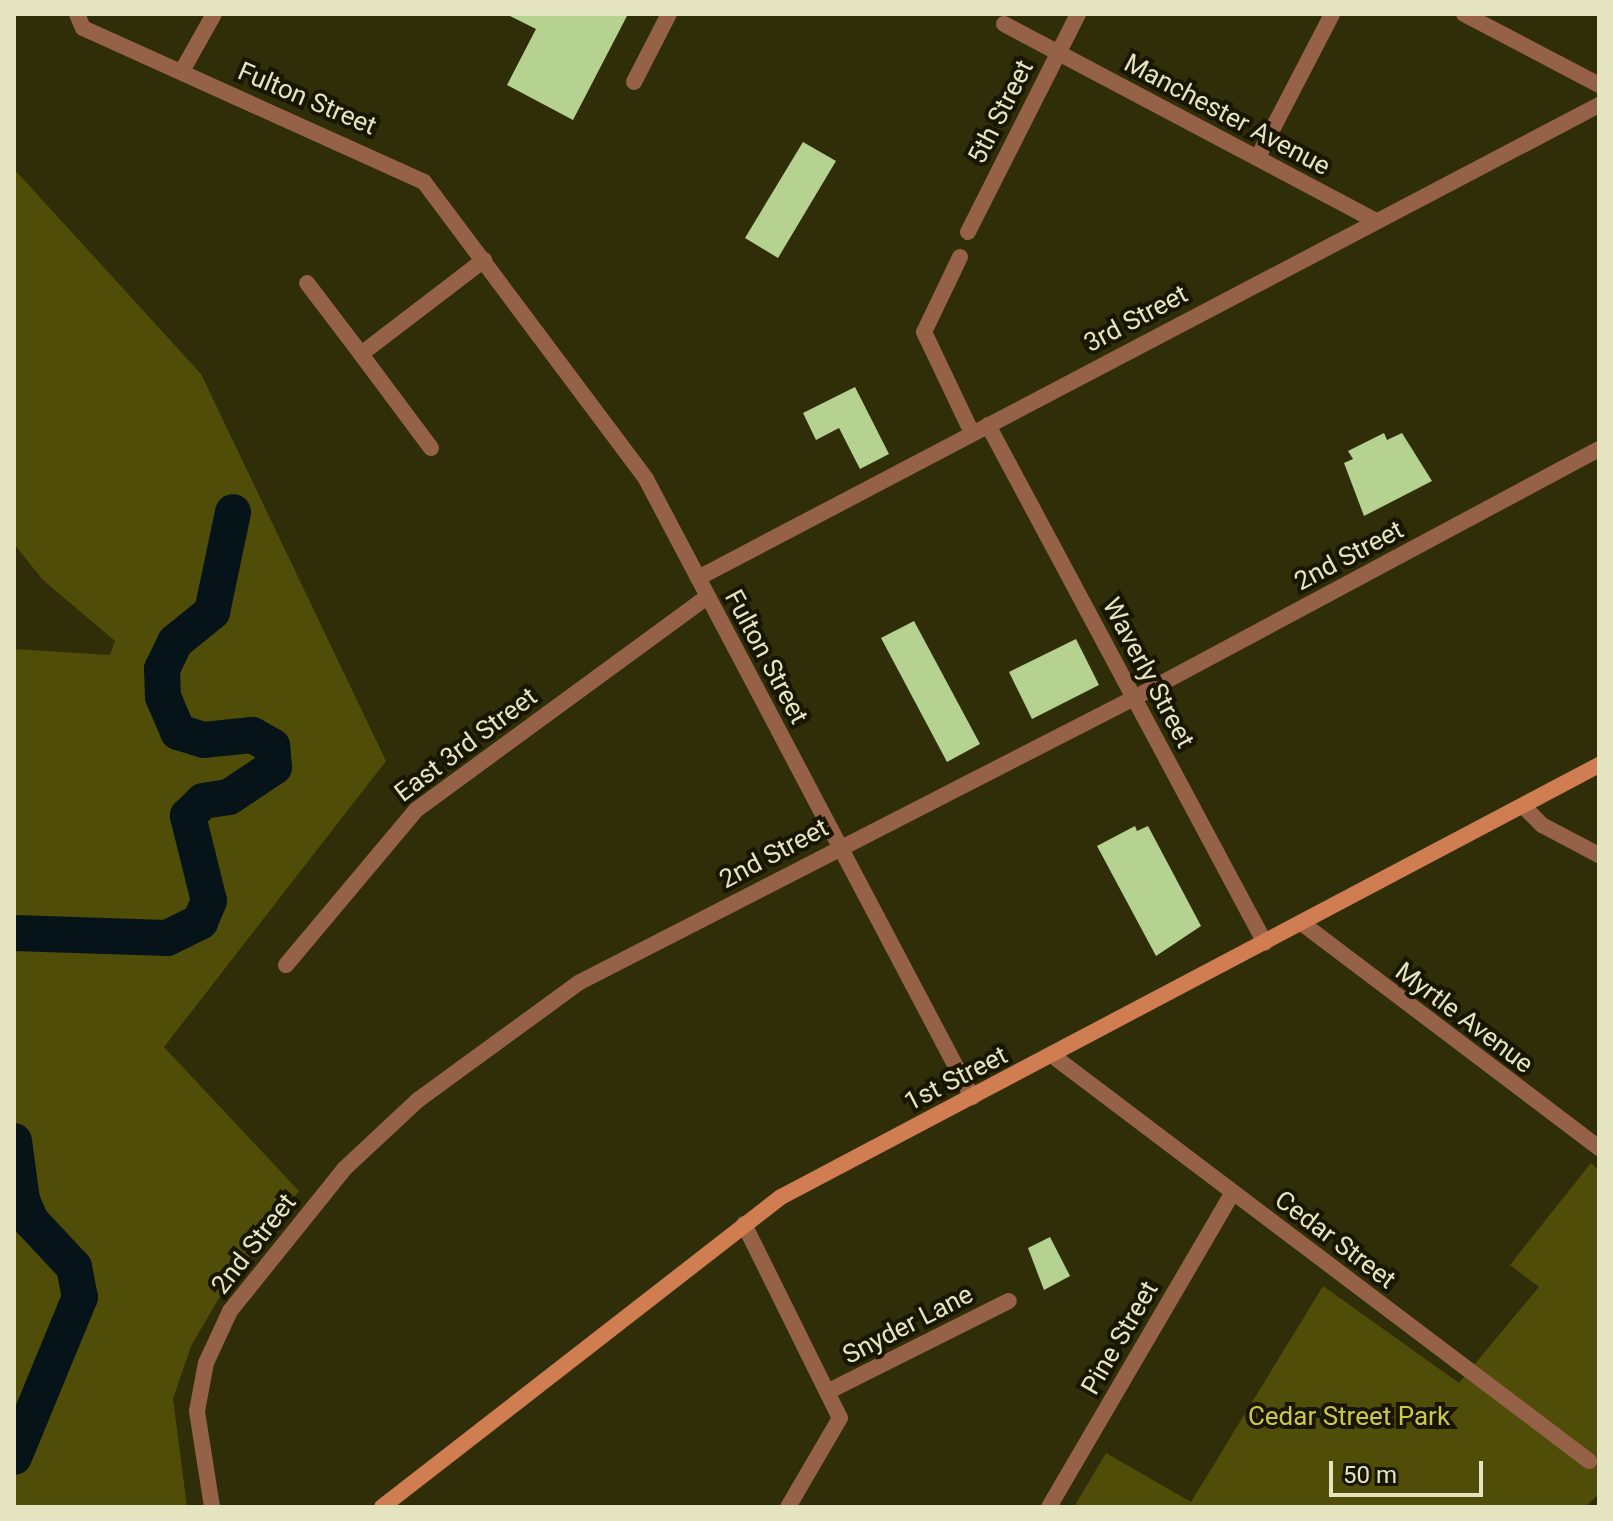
<!DOCTYPE html>
<style>
body{margin:0}
#map{position:relative;width:1613px;height:1521px;overflow:hidden;background:#302e08;font-family:Roboto,sans-serif}
div>[style]{position:absolute}
.green>*{inset:0;background:#504d09}
.river>*{height:36px;margin:-18px;padding:0 18px;transform-origin:18px;border-radius:18px;background:#061419}
.building>*{inset:0;background:#b6d290}
.minor>*{height:16px;margin:-8px;padding:0 8px;transform-origin:8px;border-radius:8px;background:#956147}
.tertiary>*{height:16px;margin:-8px;padding:0 8px;transform-origin:8px;border-radius:8px;background:#956147}
.secondary>*{height:16px;margin:-8px;padding:0 8px;transform-origin:8px;border-radius:8px;background:#d07d52}
span{translate:-50% -50%;white-space:nowrap;text-align:center;line-height:1.15;-webkit-text-stroke:8px #181600;paint-order:stroke}
.street-label{font-size:26px;color:#e5e4c1}
.park-label{font-size:26px;color:#cdc84a}
.frame{position:absolute;inset:0;border:16px solid #e5e4c1;pointer-events:none}
.scale{position:absolute;left:1329px;top:1461px;width:154px;height:36px;box-sizing:border-box;border:4px solid #e5e4c1;border-top:0;padding-left:10px;font-size:24px;line-height:28px;white-space:nowrap;color:#e5e4c1;-webkit-text-stroke:6px #181600;paint-order:stroke}
</style>
<div id="map">
<div class="green">
<i style="clip-path:polygon(14px 169px,201px 374px,386px 761px,164px 1047px,299px 1191px,222px 1293px,191px 1346px,173px 1399px,187px 1507px,14px 1507px,14px 649px,110px 655px,115px 641px,43px 580px,14px 544px)"></i>
<i style="clip-path:polygon(1591px 1163px,1599px 1170px,1599px 1494px,1585px 1507px,1074px 1507px,1106px 1453px,1191px 1502px,1323px 1286px,1459px 1383px,1539px 1287px,1510px 1265px)"></i>
</div>
<div class="river">
<i style="left:14px;top:933px;width:153px;rotate:1.9deg"></i>
<i style="left:167px;top:938px;width:37px;rotate:-26deg"></i>
<i style="left:200px;top:922px;width:23px;rotate:-67deg"></i>
<i style="left:209px;top:901px;width:88px;rotate:-103.9deg"></i>
<i style="left:188px;top:816px;width:21px;rotate:-45deg"></i>
<i style="left:203px;top:801px;width:26px;rotate:-9deg"></i>
<i style="left:229px;top:797px;width:54px;rotate:-33.7deg"></i>
<i style="left:274px;top:767px;width:21px;rotate:-95deg"></i>
<i style="left:272px;top:746px;width:23px;rotate:-151deg"></i>
<i style="left:252px;top:735px;width:48px;rotate:174.1deg"></i>
<i style="left:204px;top:740px;width:27px;rotate:-163deg"></i>
<i style="left:178px;top:732px;width:38px;rotate:-113deg"></i>
<i style="left:163px;top:697px;width:28px;rotate:-92deg"></i>
<i style="left:162px;top:669px;width:30px;rotate:-64deg"></i>
<i style="left:175px;top:642px;width:48px;rotate:-39deg"></i>
<i style="left:212px;top:612px;width:102px;rotate:-78.1deg"></i>
<i style="left:14px;top:1141px;width:60px;rotate:82.3deg"></i>
<i style="left:22px;top:1200px;width:23px;rotate:67deg"></i>
<i style="left:31px;top:1221px;width:63px;rotate:46.9deg"></i>
<i style="left:74px;top:1267px;width:31px;rotate:79deg"></i>
<i style="left:80px;top:1297px;width:173px;rotate:112.4deg"></i>
</div>
<div class="building">
<i style="clip-path:polygon(506px 14px,628px 14px,573px 120px,507px 85px,536px 29px)"></i>
<i style="clip-path:polygon(803px 142px,836px 161px,778px 258px,745px 238px)"></i>
<i style="clip-path:polygon(855px 387px,889px 454px,860px 469px,839px 428px,816px 440px,803px 413px)"></i>
<i style="clip-path:polygon(1384px 433px,1387px 440px,1402px 433px,1432px 481px,1364px 516px,1344px 463px,1353px 459px,1348px 451px)"></i>
<i style="clip-path:polygon(914px 621px,980px 744px,947px 762px,881px 638px)"></i>
<i style="clip-path:polygon(1076px 639px,1099px 685px,1032px 719px,1009px 672px)"></i>
<i style="clip-path:polygon(1135px 826px,1137px 831px,1148px 826px,1201px 926px,1156px 956px,1097px 846px)"></i>
<i style="clip-path:polygon(1050px 1237px,1070px 1276px,1044px 1290px,1028px 1248px)"></i>
</div>
<div class="minor">
<i style="left:77px;top:14px;width:15px;rotate:67deg"></i>
<i style="left:83px;top:28px;width:374px;rotate:24.3deg"></i>
<i style="left:424px;top:182px;width:371px;rotate:53.2deg"></i>
<i style="left:646px;top:479px;width:699px;rotate:62.19deg"></i>
<i style="left:1004px;top:24px;width:419px;rotate:27.9deg"></i>
<i style="left:182px;top:71px;width:65px;rotate:-60.7deg"></i>
<i style="left:634px;top:82px;width:76px;rotate:-62.8deg"></i>
<i style="left:1258px;top:157px;width:161px;rotate:-62.6deg"></i>
<i style="left:968px;top:232px;width:244px;rotate:-63.2deg"></i>
<i style="left:960px;top:257px;width:83px;rotate:115.6deg"></i>
<i style="left:924px;top:332px;width:112px;rotate:64.6deg"></i>
<i style="left:307px;top:283px;width:89px;rotate:52.7deg"></i>
<i style="left:988px;top:425px;width:587px;rotate:61.86deg"></i>
<i style="left:431px;top:448px;width:117px;rotate:-126.7deg"></i>
<i style="left:361px;top:354px;width:155px;rotate:-37.4deg"></i>
<i style="left:698px;top:578px;width:1018px;rotate:-27.7deg"></i>
<i style="left:1523px;top:806px;width:27px;rotate:45deg"></i>
<i style="left:1542px;top:825px;width:64px;rotate:27.8deg"></i>
<i style="left:1303px;top:924px;width:371px;rotate:37.1deg"></i>
<i style="left:286px;top:965px;width:202px;rotate:-50deg"></i>
<i style="left:416px;top:810px;width:361px;rotate:-36.2deg"></i>
<i style="left:1053px;top:1056px;width:672px;rotate:37.07deg"></i>
<i style="left:744px;top:1224px;width:216px;rotate:63.7deg"></i>
<i style="left:840px;top:1418px;width:103px;rotate:120.3deg"></i>
<i style="left:829px;top:1391px;width:201px;rotate:-26.6deg"></i>
<i style="left:212px;top:1507px;width:97px;rotate:-98.9deg"></i>
<i style="left:197px;top:1411px;width:49px;rotate:-79.4deg"></i>
<i style="left:206px;top:1363px;width:57px;rotate:-65.2deg"></i>
<i style="left:230px;top:1311px;width:182px;rotate:-51.2deg"></i>
<i style="left:344px;top:1169px;width:101px;rotate:-43deg"></i>
<i style="left:418px;top:1100px;width:200px;rotate:-36.1deg"></i>
<i style="left:580px;top:982px;width:623px;rotate:-27.14deg"></i>
<i style="left:1134px;top:698px;width:527px;rotate:-28.17deg"></i>
<i style="left:1049px;top:1507px;width:363px;rotate:-59.7deg"></i>
</div>
<div class="tertiary">
<i style="left:1464px;top:14px;width:153px;rotate:27.7deg"></i>
</div>
<div class="secondary">
<i style="left:382px;top:1507px;width:505px;rotate:-37.85deg"></i>
<i style="left:781px;top:1197px;width:925px;rotate:-27.84deg"></i>
</div>
<div class="street-label">
<span style="left:307px;top:99px;rotate:23deg">Fulton Street</span>
<span style="left:1001px;top:112px;rotate:-63deg">5th Street</span>
<span style="left:1227px;top:115px;rotate:28deg">Manchester Avenue</span>
<span style="left:1136px;top:319px;rotate:-28deg">3rd Street</span>
<span style="left:1349px;top:556px;rotate:-28deg">2nd Street</span>
<span style="left:766px;top:657px;rotate:62deg">Fulton Street</span>
<span style="left:1148px;top:673px;rotate:62deg">Waverly Street</span>
<span style="left:466px;top:745px;rotate:-37deg">East 3rd Street</span>
<span style="left:774px;top:854px;rotate:-28deg">2nd Street</span>
<span style="left:1464px;top:1018px;rotate:37deg">Myrtle Avenue</span>
<span style="left:956px;top:1079px;rotate:-27deg">1st Street</span>
<span style="left:1335px;top:1240px;rotate:37deg">Cedar Street</span>
<span style="left:254px;top:1244px;rotate:-52deg">2nd Street</span>
<span style="left:908px;top:1325px;rotate:-27deg">Snyder Lane</span>
<span style="left:1120px;top:1338px;rotate:-60deg">Pine Street</span>
</div>
<div class="park-label">
<span style="left:1349px;top:1417px">Cedar Street Park</span>
</div>
<div class="frame"></div>
<div class="scale">50 m</div>
</div>
